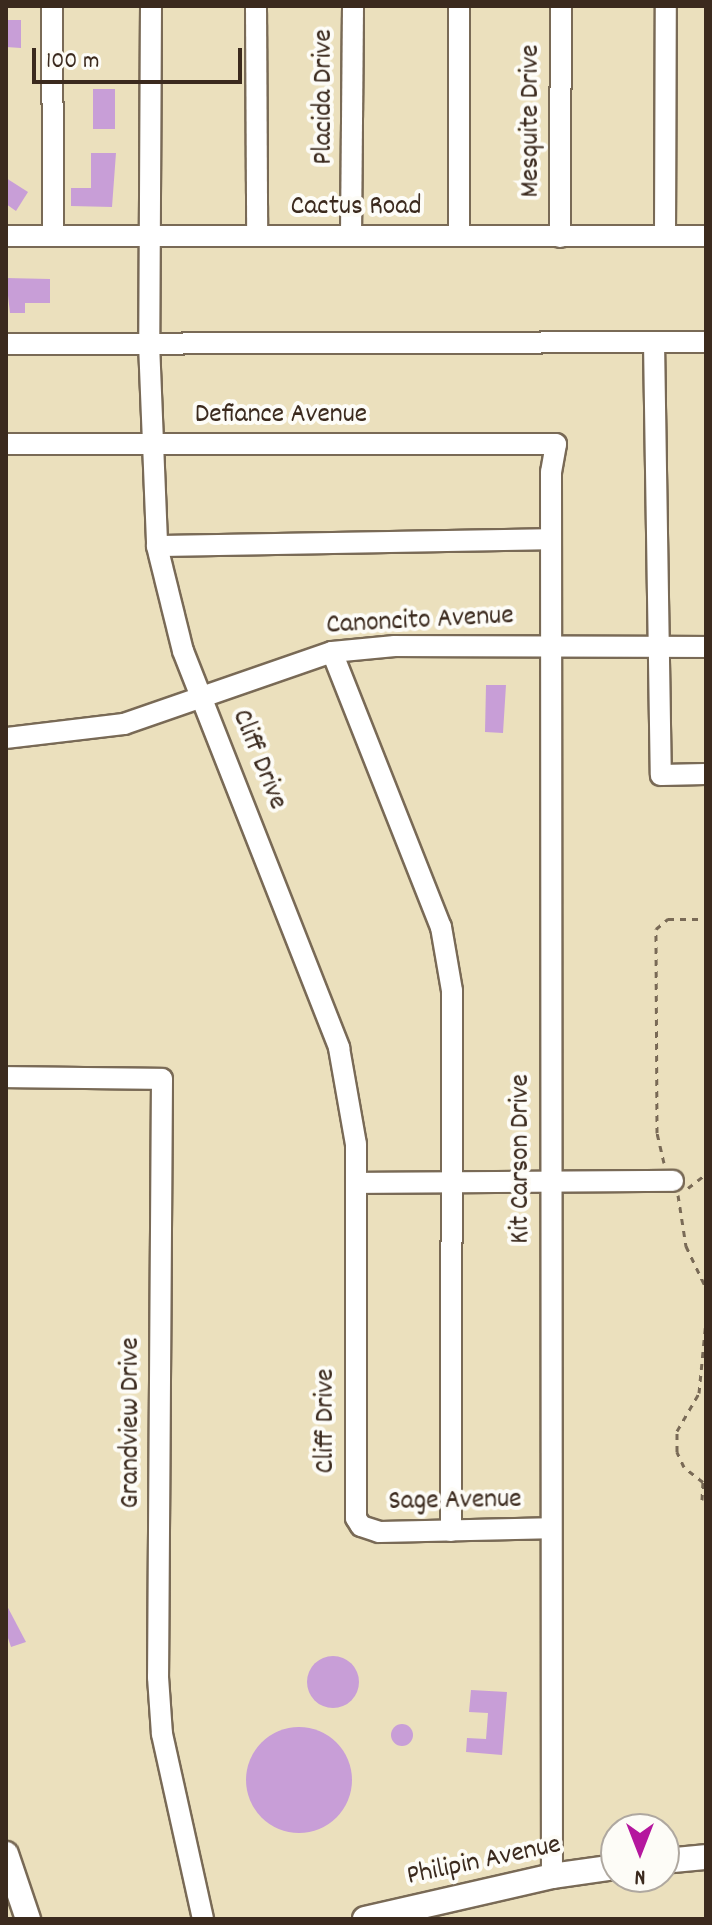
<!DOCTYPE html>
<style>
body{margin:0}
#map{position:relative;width:712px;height:1925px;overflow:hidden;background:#ebe0bd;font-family:Dekko,sans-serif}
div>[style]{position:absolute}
.building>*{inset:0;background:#c89ed7}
.round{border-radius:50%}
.path>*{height:3px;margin-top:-1.5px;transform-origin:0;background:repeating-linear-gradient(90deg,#796a56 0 6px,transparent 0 12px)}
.roads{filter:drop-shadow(2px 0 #796a56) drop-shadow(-2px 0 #796a56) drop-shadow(0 2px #796a56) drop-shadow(0 -2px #796a56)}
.minor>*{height:20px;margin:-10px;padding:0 10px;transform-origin:10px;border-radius:10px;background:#fff}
.major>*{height:24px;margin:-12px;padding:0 12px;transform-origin:12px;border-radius:12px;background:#fff}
span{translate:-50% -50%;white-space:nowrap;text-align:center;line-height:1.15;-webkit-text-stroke:8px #fdfcf7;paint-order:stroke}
.street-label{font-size:28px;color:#3b2a1e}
.frame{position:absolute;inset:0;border:8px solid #3b2a1e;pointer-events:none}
.north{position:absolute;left:600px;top:1813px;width:80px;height:80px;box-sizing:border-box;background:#fdfcf7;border:2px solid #afa8a0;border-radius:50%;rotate:180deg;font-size:22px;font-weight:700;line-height:32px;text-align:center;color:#3b2a1e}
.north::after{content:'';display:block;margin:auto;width:28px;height:36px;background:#b5179e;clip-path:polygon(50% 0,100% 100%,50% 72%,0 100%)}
.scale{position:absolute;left:32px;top:48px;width:210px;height:36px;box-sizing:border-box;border:4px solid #3b2a1e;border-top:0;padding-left:10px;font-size:24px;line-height:28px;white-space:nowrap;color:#3b2a1e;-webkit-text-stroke:6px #fdfcf7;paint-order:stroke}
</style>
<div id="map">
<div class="building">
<i style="clip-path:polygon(6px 20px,21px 20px,21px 48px,6px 47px)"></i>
<i style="clip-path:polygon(93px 89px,115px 89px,115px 129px,93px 129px)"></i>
<i style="clip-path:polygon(91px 153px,116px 153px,112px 207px,71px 206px,71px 188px,91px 188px)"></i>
<i style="clip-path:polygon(6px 178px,28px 192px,16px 211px,6px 204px)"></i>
<i style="clip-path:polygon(6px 278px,50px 279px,50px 303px,25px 303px,25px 313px,10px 313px)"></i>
<i style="clip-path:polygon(486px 685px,506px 685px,503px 733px,485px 732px)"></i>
<i style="clip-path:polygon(6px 1604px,26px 1642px,11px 1647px,6px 1632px)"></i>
<i class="round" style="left:307px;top:1656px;width:52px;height:52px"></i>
<i style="clip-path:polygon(471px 1690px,507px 1692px,502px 1755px,466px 1752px,467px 1738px,486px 1739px,488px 1713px,469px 1712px)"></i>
<i class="round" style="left:391px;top:1724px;width:22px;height:22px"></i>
<i class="round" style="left:246px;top:1727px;width:106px;height:106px"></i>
</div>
<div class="path">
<i style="left:664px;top:1163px;width:31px;rotate:-103deg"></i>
<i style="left:657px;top:1133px;width:204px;rotate:-90.3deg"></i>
<i style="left:656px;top:929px;width:16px;rotate:-40deg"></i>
<i style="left:668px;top:919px;width:38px"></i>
<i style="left:688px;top:1188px;width:23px;rotate:-38deg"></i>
<i style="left:678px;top:1195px;width:52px;rotate:81.1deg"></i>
<i style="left:686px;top:1246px;width:47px;rotate:64.5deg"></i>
<i style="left:702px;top:1500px;width:18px;rotate:-87deg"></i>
<i style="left:703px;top:1482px;width:24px;rotate:-142deg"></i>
<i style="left:684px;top:1467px;width:17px;rotate:-115deg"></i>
<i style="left:677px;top:1452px;width:21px;rotate:-90deg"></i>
<i style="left:677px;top:1431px;width:44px;rotate:-59.9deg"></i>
<i style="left:699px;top:1393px;width:73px;rotate:-84.5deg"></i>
</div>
<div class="roads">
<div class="minor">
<i style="left:52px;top:6px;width:229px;rotate:89.7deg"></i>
<i style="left:151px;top:6px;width:337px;rotate:90.3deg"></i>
<i style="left:149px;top:343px;width:203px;rotate:87.7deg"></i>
<i style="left:157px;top:546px;width:108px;rotate:76.1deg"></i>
<i style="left:183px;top:651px;width:427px;rotate:68.5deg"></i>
<i style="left:339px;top:1048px;width:97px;rotate:80deg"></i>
<i style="left:356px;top:1144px;width:374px;rotate:90deg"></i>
<i style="left:356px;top:1518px;width:9px;rotate:58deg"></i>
<i style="left:361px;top:1526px;width:19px;rotate:18deg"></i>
<i style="left:379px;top:1532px;width:171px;rotate:-1.3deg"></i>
<i style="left:256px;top:6px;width:229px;rotate:89.7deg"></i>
<i style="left:459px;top:6px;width:230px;rotate:90deg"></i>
<i style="left:6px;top:236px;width:700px"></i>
<i style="left:351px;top:236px;width:230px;rotate:-89.5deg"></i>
<i style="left:665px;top:236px;width:230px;rotate:-89.8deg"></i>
<i style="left:560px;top:237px;width:231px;rotate:-89.8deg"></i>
<i style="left:654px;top:342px;width:433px;rotate:89.1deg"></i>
<i style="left:661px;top:775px;width:45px;rotate:-1.3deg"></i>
<i style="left:6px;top:344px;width:700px;rotate:-0.16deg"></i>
<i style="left:6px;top:444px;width:550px"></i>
<i style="left:556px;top:444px;width:28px;rotate:100deg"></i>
<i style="left:551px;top:472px;width:1404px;rotate:89.96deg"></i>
<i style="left:157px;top:546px;width:394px;rotate:-1deg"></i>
<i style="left:332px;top:652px;width:296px;rotate:68.4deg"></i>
<i style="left:441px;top:927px;width:65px;rotate:80.2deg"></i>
<i style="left:452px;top:991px;width:540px;rotate:90.11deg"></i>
<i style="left:6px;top:738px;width:119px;rotate:-6.8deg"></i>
<i style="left:124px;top:724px;width:220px;rotate:-19.1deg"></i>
<i style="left:332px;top:652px;width:63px;rotate:-5.4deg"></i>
<i style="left:395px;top:646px;width:311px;rotate:0.2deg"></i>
<i style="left:6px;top:1077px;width:156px;rotate:0.7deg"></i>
<i style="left:162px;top:1079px;width:598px;rotate:90.38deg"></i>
<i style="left:158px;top:1677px;width:57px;rotate:86deg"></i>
<i style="left:162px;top:1734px;width:189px;rotate:77.5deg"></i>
<i style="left:356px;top:1183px;width:317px;rotate:-0.4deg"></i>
</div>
<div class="major">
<i style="left:6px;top:1854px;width:69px;rotate:71.3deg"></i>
<i style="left:664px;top:1861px;width:42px;rotate:-5.4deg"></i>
<i style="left:365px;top:1919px;width:192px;rotate:-12.9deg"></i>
<i style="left:552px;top:1876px;width:65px;rotate:-8deg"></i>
</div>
</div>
<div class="street-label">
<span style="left:325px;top:97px;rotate:-90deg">Placida Drive</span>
<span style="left:532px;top:121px;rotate:-90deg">Mesquite Drive</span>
<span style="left:356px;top:208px">Cactus Road</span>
<span style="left:281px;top:416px">Defiance Avenue</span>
<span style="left:420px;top:622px;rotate:-3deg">Canoncito Avenue</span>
<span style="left:258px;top:760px;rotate:68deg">Cliff Drive</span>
<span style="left:522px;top:1159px;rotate:-90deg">Kit Carson Drive</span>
<span style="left:327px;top:1421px;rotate:-90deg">Cliff Drive</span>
<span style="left:132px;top:1423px;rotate:-90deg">Grandview Drive</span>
<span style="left:455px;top:1502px;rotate:-1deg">Sage Avenue</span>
<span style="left:484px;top:1862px;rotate:-12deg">Philipin Avenue</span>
</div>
<div class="frame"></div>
<div class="north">N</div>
<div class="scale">100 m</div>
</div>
